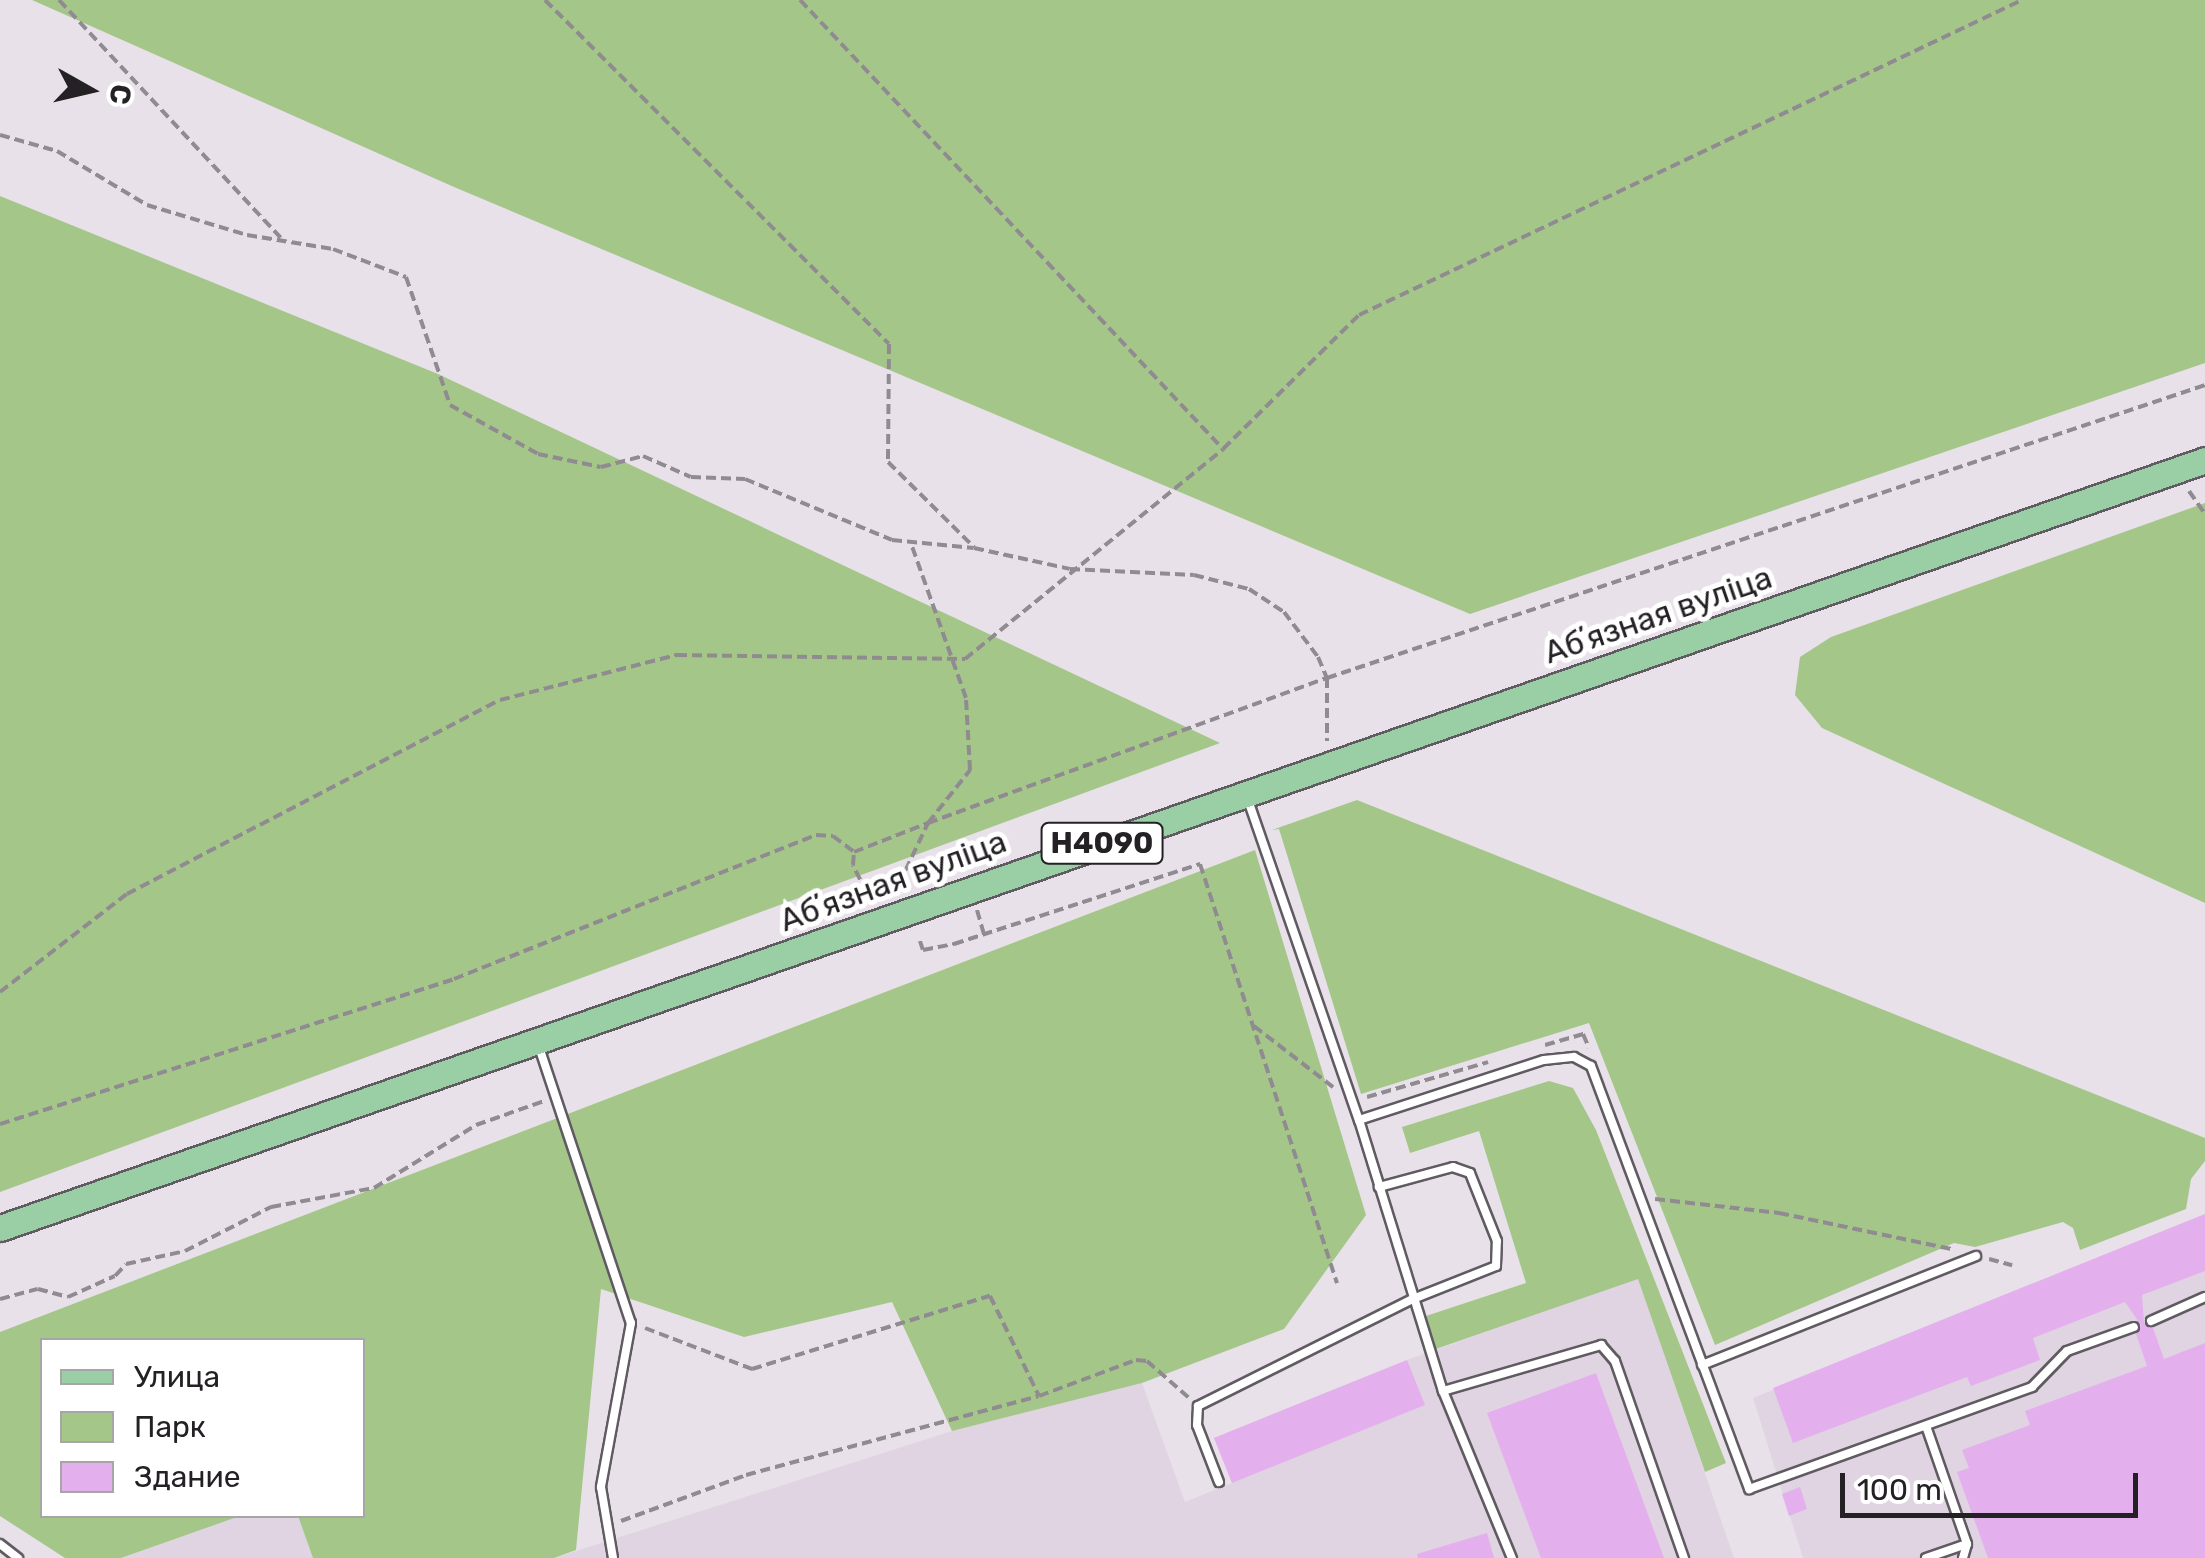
<!DOCTYPE html>
<meta charset="utf-8">
<style>
body{margin:0}
#map{position:relative;width:2205px;height:1558px;overflow:hidden;background:#e8e1e9;font-family:Rubik,sans-serif}
div>[style]{position:absolute}
.built>*{inset:0;background:#e0d4e2}
.green>*{inset:0;background:#a4c689}
.building>*{inset:0;background:#e4afed}
.path>*{height:4px;margin-top:-2px;transform-origin:0;background:repeating-linear-gradient(90deg,#908b91 0 10px,transparent 0 15px)}
.roads{filter:drop-shadow(2px 0 #605b61) drop-shadow(-2px 0 #605b61) drop-shadow(0 2px #605b61) drop-shadow(0 -2px #605b61)}
.service>*{height:8px;margin:-4px;padding:0 4px;transform-origin:4px;border-radius:4px;background:#fff}
.primary>*{height:25px;margin:-12.5px;padding:0 12.5px;transform-origin:12.5px;border-radius:12.5px;background:#9acea4}
span{translate:-50% -50%;white-space:nowrap;text-align:center;line-height:1.15;-webkit-text-stroke:10px #fff;paint-order:stroke}
.shield-label span{padding:2px 8px;background:#fff;border:2px solid;border-radius:8px;-webkit-text-stroke-width:0}
.shield-label{font-size:30px;color:#242124;font-weight:700}
.street-label{font-size:32px;color:#242124}
.legend{position:absolute;left:40px;top:1338px;width:325px;height:180px;box-sizing:border-box;background:#fff;border:2px solid #a7a6a7;margin:0;padding:12px 18px;list-style:none;font-size:30px;color:#242124}
.legend li{display:flex;align-items:center;gap:20px;height:50px}
.legend b{width:50px;border:2px solid #a7a6a7}
.north{position:absolute;left:40px;top:40px;width:100px;height:100px;-webkit-text-stroke:8px #fff;paint-order:stroke;rotate:98deg;font-size:28px;font-weight:700;line-height:40px;text-align:center;color:#242124}
.north::after{content:'';display:block;margin:auto;width:35px;height:45px;background:#242124;clip-path:polygon(50% 0,100% 100%,50% 72%,0 100%)}
.scale{position:absolute;left:1840px;top:1473px;width:298px;height:45px;box-sizing:border-box;border:5px solid #242124;border-top:0;padding-left:12px;font-size:30px;line-height:35px;white-space:nowrap;color:#242124;-webkit-text-stroke:8px #fff;paint-order:stroke}
</style>
<div id="map">
<div class="built">
<i style="clip-path:polygon(2205px 1214px,2205px 1558px,1803px 1558px,1753px 1398px)"></i>
<i style="clip-path:polygon(1638px 1278px,1734px 1558px,554px 1558px,952px 1431px,1142px 1383px,1185px 1502px,1232px 1483px,1214px 1438px,1407px 1360px)"></i>
<i style="clip-path:polygon(240px 1516px,298px 1516px,313px 1558px,121px 1558px)"></i>
</div>
<div class="green">
<i style="clip-path:polygon(32px 0,2205px 0,2205px 363px,1470px 614px,454px 187px)"></i>
<i style="clip-path:polygon(0 196px,438px 374px,1220px 743px,0 1192px)"></i>
<i style="clip-path:polygon(2205px 503px,2205px 903px,1822px 728px,1795px 695px,1800px 657px,1831px 637px)"></i>
<i style="clip-path:polygon(1357px 800px,2205px 1138px,2205px 1161px,2191px 1179px,2186px 1209px,2080px 1250px,2073px 1228px,2063px 1222px,1975px 1247px,1954px 1243px,1715px 1345px,1589px 1023px,1361px 1094px,1279px 829px,1272px 830px)"></i>
<i style="clip-path:polygon(1255px 850px,1366px 1215px,1284px 1329px,1142px 1383px,952px 1431px,892px 1302px,744px 1337px,601px 1289px,576px 1550px,554px 1558px,313px 1558px,298px 1516px,362px 1516px,362px 1340px,42px 1340px,42px 1516px,240px 1516px,121px 1558px,65px 1558px,0 1516px,0 1332px)"></i>
<i style="clip-path:polygon(1549px 1081px,1573px 1088px,1596px 1130px,1726px 1463px,1705px 1472px,1638px 1279px,1430px 1351px,1426px 1316px,1526px 1283px,1479px 1131px,1410px 1153px,1402px 1127px)"></i>
</div>
<div class="building">
<i style="clip-path:polygon(2205px 1214px,2205px 1271px,2142px 1295px,2144px 1323px,2153px 1328px,2164px 1359px,2205px 1343px,2205px 1558px,1988px 1558px,1957px 1472px,1969px 1468px,1962px 1450px,2030px 1425px,2025px 1411px,2147px 1366px,2136px 1334px,2141px 1325px,2125px 1302px,2033px 1338px,2040px 1360px,1971px 1386px,1967px 1377px,1793px 1443px,1773px 1388px)"></i>
<i style="clip-path:polygon(1407px 1360px,1425px 1405px,1232px 1483px,1214px 1438px)"></i>
<i style="clip-path:polygon(1596px 1373px,1664px 1558px,1541px 1558px,1487px 1413px)"></i>
<i style="clip-path:polygon(1800px 1487px,1807px 1509px,1789px 1516px,1782px 1494px)"></i>
<i style="clip-path:polygon(1487px 1533px,1494px 1558px,1418px 1558px,1417px 1554px)"></i>
</div>
<div class="path">
<i style="left:59px;top:0;width:325px;rotate:47deg"></i>
<i style="left:545px;top:0;width:486px;rotate:45deg"></i>
<i style="left:889px;top:344px;width:118px;rotate:90.5deg"></i>
<i style="left:888px;top:462px;width:121px;rotate:44.7deg"></i>
<i style="left:800px;top:0;width:615px;rotate:46.71deg"></i>
<i style="left:0;top:135px;width:59px;rotate:15.7deg"></i>
<i style="left:57px;top:151px;width:105px;rotate:31deg"></i>
<i style="left:147px;top:205px;width:104px;rotate:16.7deg"></i>
<i style="left:247px;top:235px;width:87px;rotate:9.2deg"></i>
<i style="left:333px;top:249px;width:78px;rotate:21deg"></i>
<i style="left:406px;top:277px;width:135px;rotate:71deg"></i>
<i style="left:450px;top:405px;width:101px;rotate:29.1deg"></i>
<i style="left:538px;top:454px;width:64px;rotate:11.7deg"></i>
<i style="left:601px;top:467px;width:43px;rotate:-14.7deg"></i>
<i style="left:643px;top:456px;width:52px;rotate:23.6deg"></i>
<i style="left:691px;top:477px;width:54px;rotate:2.1deg"></i>
<i style="left:745px;top:479px;width:159px;rotate:22.5deg"></i>
<i style="left:892px;top:540px;width:82px;rotate:5.6deg"></i>
<i style="left:974px;top:548px;width:98px;rotate:12.3deg"></i>
<i style="left:1070px;top:569px;width:124px;rotate:2.8deg"></i>
<i style="left:1194px;top:575px;width:57px;rotate:14.3deg"></i>
<i style="left:1249px;top:589px;width:42px;rotate:33.3deg"></i>
<i style="left:1284px;top:612px;width:56px;rotate:52.9deg"></i>
<i style="left:1318px;top:657px;width:23px;rotate:67deg"></i>
<i style="left:1327px;top:678px;width:63px;rotate:90deg"></i>
<i style="left:2189px;top:491px;width:28px;rotate:55deg"></i>
<i style="left:899px;top:884px;width:68px;rotate:-64.6deg"></i>
<i style="left:928px;top:823px;width:68px;rotate:-51.6deg"></i>
<i style="left:970px;top:770px;width:72px;rotate:-93.2deg"></i>
<i style="left:966px;top:698px;width:167px;rotate:-109.6deg"></i>
<i style="left:867px;top:893px;width:31px;rotate:-117deg"></i>
<i style="left:853px;top:865px;width:13px;rotate:-86deg"></i>
<i style="left:854px;top:852px;width:79px;rotate:-21.4deg"></i>
<i style="left:928px;top:823px;width:425px;rotate:-20deg"></i>
<i style="left:1327px;top:678px;width:926px;rotate:-18.45deg"></i>
<i style="left:977px;top:910px;width:25px;rotate:74deg"></i>
<i style="left:798px;top:918px;width:107px;rotate:-18.6deg"></i>
<i style="left:899px;top:884px;width:9px;rotate:72deg"></i>
<i style="left:920px;top:941px;width:9px;rotate:72deg"></i>
<i style="left:923px;top:950px;width:32px;rotate:-11deg"></i>
<i style="left:954px;top:944px;width:259px;rotate:-18deg"></i>
<i style="left:1200px;top:864px;width:441px;rotate:71.9deg"></i>
<i style="left:0;top:992px;width:160px;rotate:-37.7deg"></i>
<i style="left:127px;top:894px;width:420px;rotate:-27.5deg"></i>
<i style="left:500px;top:700px;width:183px;rotate:-14.3deg"></i>
<i style="left:677px;top:655px;width:288px;rotate:0.8deg"></i>
<i style="left:965px;top:659px;width:333px;rotate:-39.1deg"></i>
<i style="left:1223px;top:449px;width:191px;rotate:-44.6deg"></i>
<i style="left:1359px;top:315px;width:734px;rotate:-25.41deg"></i>
<i style="left:1254px;top:1026px;width:100px;rotate:37.7deg"></i>
<i style="left:1545px;top:1045px;width:40px;rotate:-16deg"></i>
<i style="left:1583px;top:1034px;width:15px;rotate:67deg"></i>
<i style="left:1367px;top:1097px;width:126px;rotate:-16.1deg"></i>
<i style="left:0;top:1124px;width:477px;rotate:-17.7deg"></i>
<i style="left:454px;top:979px;width:390px;rotate:-21.7deg"></i>
<i style="left:816px;top:835px;width:17px;rotate:3deg"></i>
<i style="left:833px;top:836px;width:26px;rotate:37deg"></i>
<i style="left:1655px;top:1199px;width:125px;rotate:6.4deg"></i>
<i style="left:1779px;top:1213px;width:176px;rotate:11.8deg"></i>
<i style="left:1989px;top:1259px;width:24px;rotate:15deg"></i>
<i style="left:0;top:1299px;width:39px;rotate:-15deg"></i>
<i style="left:38px;top:1289px;width:31px;rotate:15deg"></i>
<i style="left:68px;top:1297px;width:51px;rotate:-24.1deg"></i>
<i style="left:115px;top:1276px;width:16px;rotate:-47deg"></i>
<i style="left:126px;top:1264px;width:60px;rotate:-12.4deg"></i>
<i style="left:185px;top:1251px;width:97px;rotate:-27.1deg"></i>
<i style="left:271px;top:1207px;width:105px;rotate:-10.5deg"></i>
<i style="left:374px;top:1188px;width:120px;rotate:-31.7deg"></i>
<i style="left:476px;top:1125px;width:72px;rotate:-19.4deg"></i>
<i style="left:645px;top:1328px;width:115px;rotate:21deg"></i>
<i style="left:752px;top:1369px;width:249px;rotate:-17.1deg"></i>
<i style="left:990px;top:1296px;width:111px;rotate:63.9deg"></i>
<i style="left:621px;top:1521px;width:133px;rotate:-20.2deg"></i>
<i style="left:746px;top:1475px;width:303px;rotate:-15.1deg"></i>
<i style="left:1039px;top:1396px;width:103px;rotate:-20.4deg"></i>
<i style="left:1136px;top:1360px;width:11px;rotate:5deg"></i>
<i style="left:1147px;top:1361px;width:55px;rotate:41.3deg"></i>
</div>
<div class="roads">
<div class="service">
<i style="left:1248px;top:800px;width:339px;rotate:70.9deg"></i>
<i style="left:1359px;top:1120px;width:194px;rotate:-18deg"></i>
<i style="left:1544px;top:1060px;width:30px;rotate:-6deg"></i>
<i style="left:1574px;top:1057px;width:19px;rotate:28deg"></i>
<i style="left:1591px;top:1066px;width:452px;rotate:69.5deg"></i>
<i style="left:1749px;top:1489px;width:301px;rotate:-19.8deg"></i>
<i style="left:2032px;top:1387px;width:50px;rotate:-45.8deg"></i>
<i style="left:2067px;top:1351px;width:71px;rotate:-19.7deg"></i>
<i style="left:539px;top:1047px;width:291px;rotate:71.6deg"></i>
<i style="left:631px;top:1323px;width:167px;rotate:100.4deg"></i>
<i style="left:601px;top:1487px;width:72px;rotate:80.4deg"></i>
<i style="left:1359px;top:1120px;width:284px;rotate:72.8deg"></i>
<i style="left:1443px;top:1391px;width:181px;rotate:67.6deg"></i>
<i style="left:2151px;top:1321px;width:59px;rotate:-24deg"></i>
<i style="left:1702px;top:1365px;width:295px;rotate:-21.7deg"></i>
<i style="left:1443px;top:1391px;width:165px;rotate:-16.2deg"></i>
<i style="left:1601px;top:1345px;width:21px;rotate:49deg"></i>
<i style="left:1615px;top:1361px;width:209px;rotate:70.7deg"></i>
<i style="left:1926px;top:1426px;width:125px;rotate:70.8deg"></i>
<i style="left:1967px;top:1544px;width:15px;rotate:106deg"></i>
<i style="left:1219px;top:1482px;width:61px;rotate:-111.1deg"></i>
<i style="left:1197px;top:1425px;width:19px;rotate:-87deg"></i>
<i style="left:1198px;top:1406px;width:240px;rotate:-26.5deg"></i>
<i style="left:1413px;top:1299px;width:89px;rotate:-21.7deg"></i>
<i style="left:1496px;top:1266px;width:25px;rotate:-88deg"></i>
<i style="left:1497px;top:1241px;width:73px;rotate:-111.7deg"></i>
<i style="left:1470px;top:1173px;width:18px;rotate:-161deg"></i>
<i style="left:1453px;top:1167px;width:77px;rotate:164.9deg"></i>
<i style="left:0;top:1544px;width:23px;rotate:38deg"></i>
<i style="left:1926px;top:1558px;width:43px;rotate:-18.9deg"></i>
</div>
<div class="primary">
<i style="left:0;top:1228px;width:2335px;rotate:-19.2deg"></i>
</div>
</div>
<div class="shield-label">
<span style="left:1102px;top:843px">Н4090</span>
</div>
<div class="street-label">
<span style="left:1658px;top:615px;rotate:-19deg">Абʼязная вуліца</span>
<span style="left:893px;top:881px;rotate:-20deg">Абʼязная вуліца</span>
</div>
<ul class="legend">
<li><b style="height:12px;background:#9acea4"></b>Улица</li>
<li><b style="height:28px;background:#a4c689"></b>Парк</li>
<li><b style="height:28px;background:#e4afed"></b>Здание</li>
</ul>
<div class="north">С</div>
<div class="scale">100 m</div>
</div>
